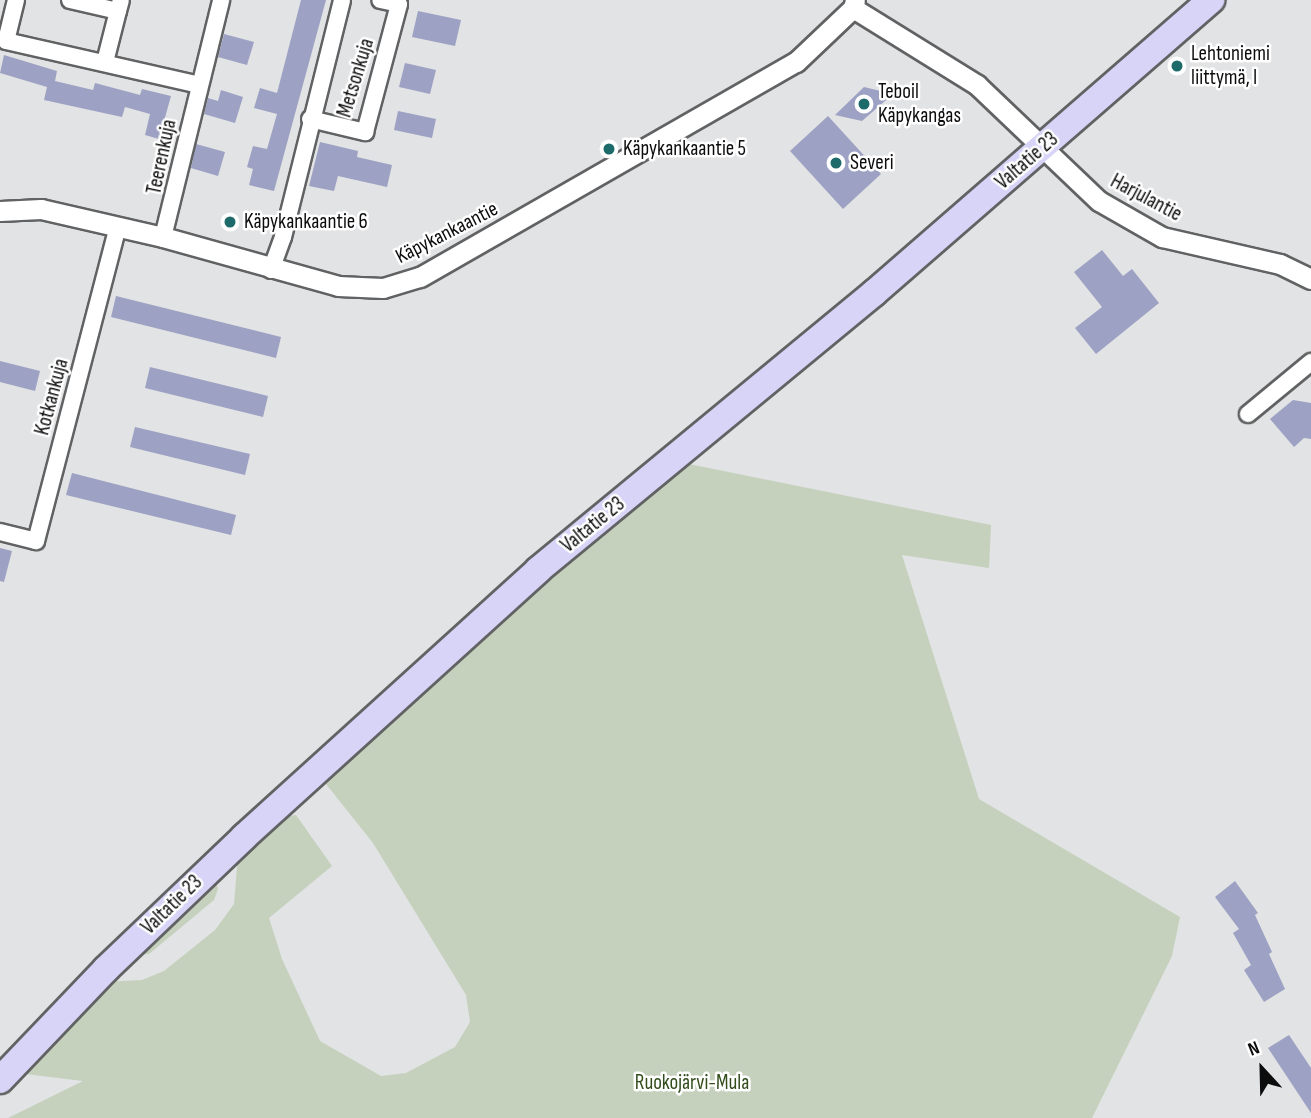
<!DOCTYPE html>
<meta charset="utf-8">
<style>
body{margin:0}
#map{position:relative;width:1311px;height:1118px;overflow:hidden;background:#e2e3e4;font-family:"Sofia Sans Condensed",sans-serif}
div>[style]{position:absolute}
.green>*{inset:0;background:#c5d1bd}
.building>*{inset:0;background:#9da1c3}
.roads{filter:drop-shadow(2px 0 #616263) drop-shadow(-2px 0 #616263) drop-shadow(0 2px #616263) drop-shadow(0 -2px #616263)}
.minor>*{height:16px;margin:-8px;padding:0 8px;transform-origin:8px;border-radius:8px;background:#fff}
.tertiary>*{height:19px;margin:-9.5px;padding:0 9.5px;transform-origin:9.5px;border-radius:9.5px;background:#fff}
.trunk>*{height:26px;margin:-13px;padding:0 13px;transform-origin:13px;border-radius:13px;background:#d7d4f7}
.dots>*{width:19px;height:19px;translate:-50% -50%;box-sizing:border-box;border:4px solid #fff;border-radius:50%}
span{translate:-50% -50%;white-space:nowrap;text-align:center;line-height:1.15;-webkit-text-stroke:5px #fff;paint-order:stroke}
.poi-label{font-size:21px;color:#0c0c0d}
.left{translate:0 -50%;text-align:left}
.street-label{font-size:21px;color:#0c0c0d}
.park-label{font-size:21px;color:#324c1b}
.north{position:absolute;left:1227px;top:1034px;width:70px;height:70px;-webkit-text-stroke:5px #fff;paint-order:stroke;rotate:338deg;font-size:19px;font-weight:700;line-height:28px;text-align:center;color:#0c0c0d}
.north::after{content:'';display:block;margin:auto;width:24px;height:32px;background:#0c0c0d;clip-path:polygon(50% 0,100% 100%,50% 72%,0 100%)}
</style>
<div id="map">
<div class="green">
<i style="clip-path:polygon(689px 464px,991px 525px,989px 568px,902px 555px,979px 799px,1180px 917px,1172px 956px,1092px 1118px,8px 1118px,83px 1081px,17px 1073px,104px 982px,142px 980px,164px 971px,215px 930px,234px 904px,238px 855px,281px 817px,296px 815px,332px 866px,269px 918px,282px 959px,320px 1041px,381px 1076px,406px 1073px,455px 1047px,470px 1022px,466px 995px,373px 843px,322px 779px,649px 494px)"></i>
<i style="clip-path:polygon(214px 876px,218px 889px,214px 900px,149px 954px,130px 955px)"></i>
</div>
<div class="building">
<i style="clip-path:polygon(301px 0,326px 0,274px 191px,249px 185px,253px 169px,247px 167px,253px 146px,267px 149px,277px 114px,254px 108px,260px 88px,277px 93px)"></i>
<i style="clip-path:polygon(418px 11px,461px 20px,455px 46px,412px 37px)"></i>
<i style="clip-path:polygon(224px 34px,254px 42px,247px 65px,218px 57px)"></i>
<i style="clip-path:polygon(4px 55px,57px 71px,55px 81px,93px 90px,95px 83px,140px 95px,142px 89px,171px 96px,159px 139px,145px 135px,150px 114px,125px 107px,122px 117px,44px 100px,47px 87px,0 73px)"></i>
<i style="clip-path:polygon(405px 63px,436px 70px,430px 94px,399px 87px)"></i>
<i style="clip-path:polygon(864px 87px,893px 94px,862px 121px,835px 115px)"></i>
<i style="clip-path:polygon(221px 90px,243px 97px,235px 123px,204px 114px,208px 98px,218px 101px)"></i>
<i style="clip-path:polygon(398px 111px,436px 119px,432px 138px,394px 130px)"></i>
<i style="clip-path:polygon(828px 116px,881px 174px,843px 209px,790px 151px)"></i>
<i style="clip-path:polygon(320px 142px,358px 151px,357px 157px,392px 165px,387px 187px,338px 176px,334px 191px,309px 186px)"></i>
<i style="clip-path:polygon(196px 144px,225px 152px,218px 176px,191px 168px)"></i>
<i style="clip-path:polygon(1102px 250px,1123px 276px,1132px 269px,1159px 303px,1096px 354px,1075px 328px,1102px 307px,1074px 272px)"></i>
<i style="clip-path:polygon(116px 296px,281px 337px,276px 358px,111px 317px)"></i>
<i style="clip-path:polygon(0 361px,40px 371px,35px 391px,0 382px)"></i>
<i style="clip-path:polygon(150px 367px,268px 396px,263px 417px,145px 388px)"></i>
<i style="clip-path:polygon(1293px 400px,1311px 403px,1311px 439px,1304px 438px,1294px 447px,1270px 419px)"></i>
<i style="clip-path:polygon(135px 427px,250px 454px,245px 475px,130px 447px)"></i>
<i style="clip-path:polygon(72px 473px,236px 515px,231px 535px,66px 495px)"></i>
<i style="clip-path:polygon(0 548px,12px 551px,4px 582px,0 581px)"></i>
<i style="clip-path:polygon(1235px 881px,1258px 913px,1255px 915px,1272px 952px,1269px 954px,1285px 989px,1264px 1002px,1244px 970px,1251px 965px,1233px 933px,1239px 929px,1215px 897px)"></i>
<i style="clip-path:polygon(1289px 1035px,1311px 1068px,1311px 1113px,1268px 1048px)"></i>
</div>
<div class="roads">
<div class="minor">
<i style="left:16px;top:0;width:42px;rotate:103.7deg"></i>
<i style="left:6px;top:41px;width:198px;rotate:12.8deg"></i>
<i style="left:70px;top:0;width:49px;rotate:12.9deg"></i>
<i style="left:118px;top:11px;width:11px;rotate:-75deg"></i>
<i style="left:105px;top:62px;width:53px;rotate:-75.7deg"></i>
<i style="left:310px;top:119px;width:57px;rotate:13.3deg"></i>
<i style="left:365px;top:132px;width:132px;rotate:-75.1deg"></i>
<i style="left:399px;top:4px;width:19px;rotate:-168deg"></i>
<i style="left:163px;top:237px;width:244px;rotate:-76.2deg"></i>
<i style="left:271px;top:270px;width:35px;rotate:-70deg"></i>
<i style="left:283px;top:237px;width:244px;rotate:-76deg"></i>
<i style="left:1248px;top:414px;width:82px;rotate:-39.5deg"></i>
<i style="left:0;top:532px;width:37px;rotate:14deg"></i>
<i style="left:36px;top:541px;width:325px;rotate:-75.4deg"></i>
</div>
<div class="tertiary">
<i style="left:853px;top:8px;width:146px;rotate:31.8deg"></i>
<i style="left:977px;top:85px;width:168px;rotate:43.6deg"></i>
<i style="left:1099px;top:201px;width:73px;rotate:29.7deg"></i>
<i style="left:1162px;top:237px;width:121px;rotate:12.9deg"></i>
<i style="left:1280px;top:264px;width:34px;rotate:26deg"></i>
<i style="left:0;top:211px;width:41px;rotate:-2.8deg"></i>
<i style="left:41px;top:209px;width:125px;rotate:12.9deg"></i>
<i style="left:163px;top:237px;width:182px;rotate:15.6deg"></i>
<i style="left:338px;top:286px;width:45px;rotate:2.5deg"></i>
<i style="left:383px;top:288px;width:39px;rotate:-17deg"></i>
<i style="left:420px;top:277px;width:433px;rotate:-29.8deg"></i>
<i style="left:796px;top:62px;width:79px;rotate:-43.5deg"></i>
<i style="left:853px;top:8px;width:8px;rotate:-76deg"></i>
</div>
<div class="trunk">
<i style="left:0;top:1080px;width:153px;rotate:-46.3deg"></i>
<i style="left:106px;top:969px;width:191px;rotate:-43.7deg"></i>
<i style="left:244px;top:837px;width:397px;rotate:-42.2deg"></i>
<i style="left:538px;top:570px;width:435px;rotate:-39.5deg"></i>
<i style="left:874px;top:293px;width:447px;rotate:-41deg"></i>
</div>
</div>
<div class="dots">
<i style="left:1177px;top:66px;background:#1d6a6a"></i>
<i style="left:864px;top:104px;background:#1d6a6a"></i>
<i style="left:609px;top:149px;background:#1d6a6a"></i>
<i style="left:836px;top:163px;background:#1d6a6a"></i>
<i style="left:230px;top:222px;background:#1d6a6a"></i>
</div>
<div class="poi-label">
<span class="left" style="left:1191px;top:66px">Lehtoniemi<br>liittymä, I</span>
<span class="left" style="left:878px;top:104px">Teboil<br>Käpykangas</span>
<span class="left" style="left:623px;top:149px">Käpykankaantie 5</span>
<span class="left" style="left:850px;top:163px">Severi</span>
<span class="left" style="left:244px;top:222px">Käpykankaantie 6</span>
</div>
<div class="street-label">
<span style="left:356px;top:78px;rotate:-73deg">Metsonkuja</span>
<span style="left:162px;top:157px;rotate:-78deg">Teerenkuja</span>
<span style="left:1027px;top:161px;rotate:-41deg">Valtatie 23</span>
<span style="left:1146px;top:198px;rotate:28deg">Harjulantie</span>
<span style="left:447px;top:233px;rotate:-27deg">Käpykankaantie</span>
<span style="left:52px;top:397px;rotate:-75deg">Kotkankuja</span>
<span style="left:593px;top:525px;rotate:-39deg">Valtatie 23</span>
<span style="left:172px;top:905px;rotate:-44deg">Valtatie 23</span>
</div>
<div class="park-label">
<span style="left:692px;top:1083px">Ruokojärvi-Mula</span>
</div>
<div class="north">N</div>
</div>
